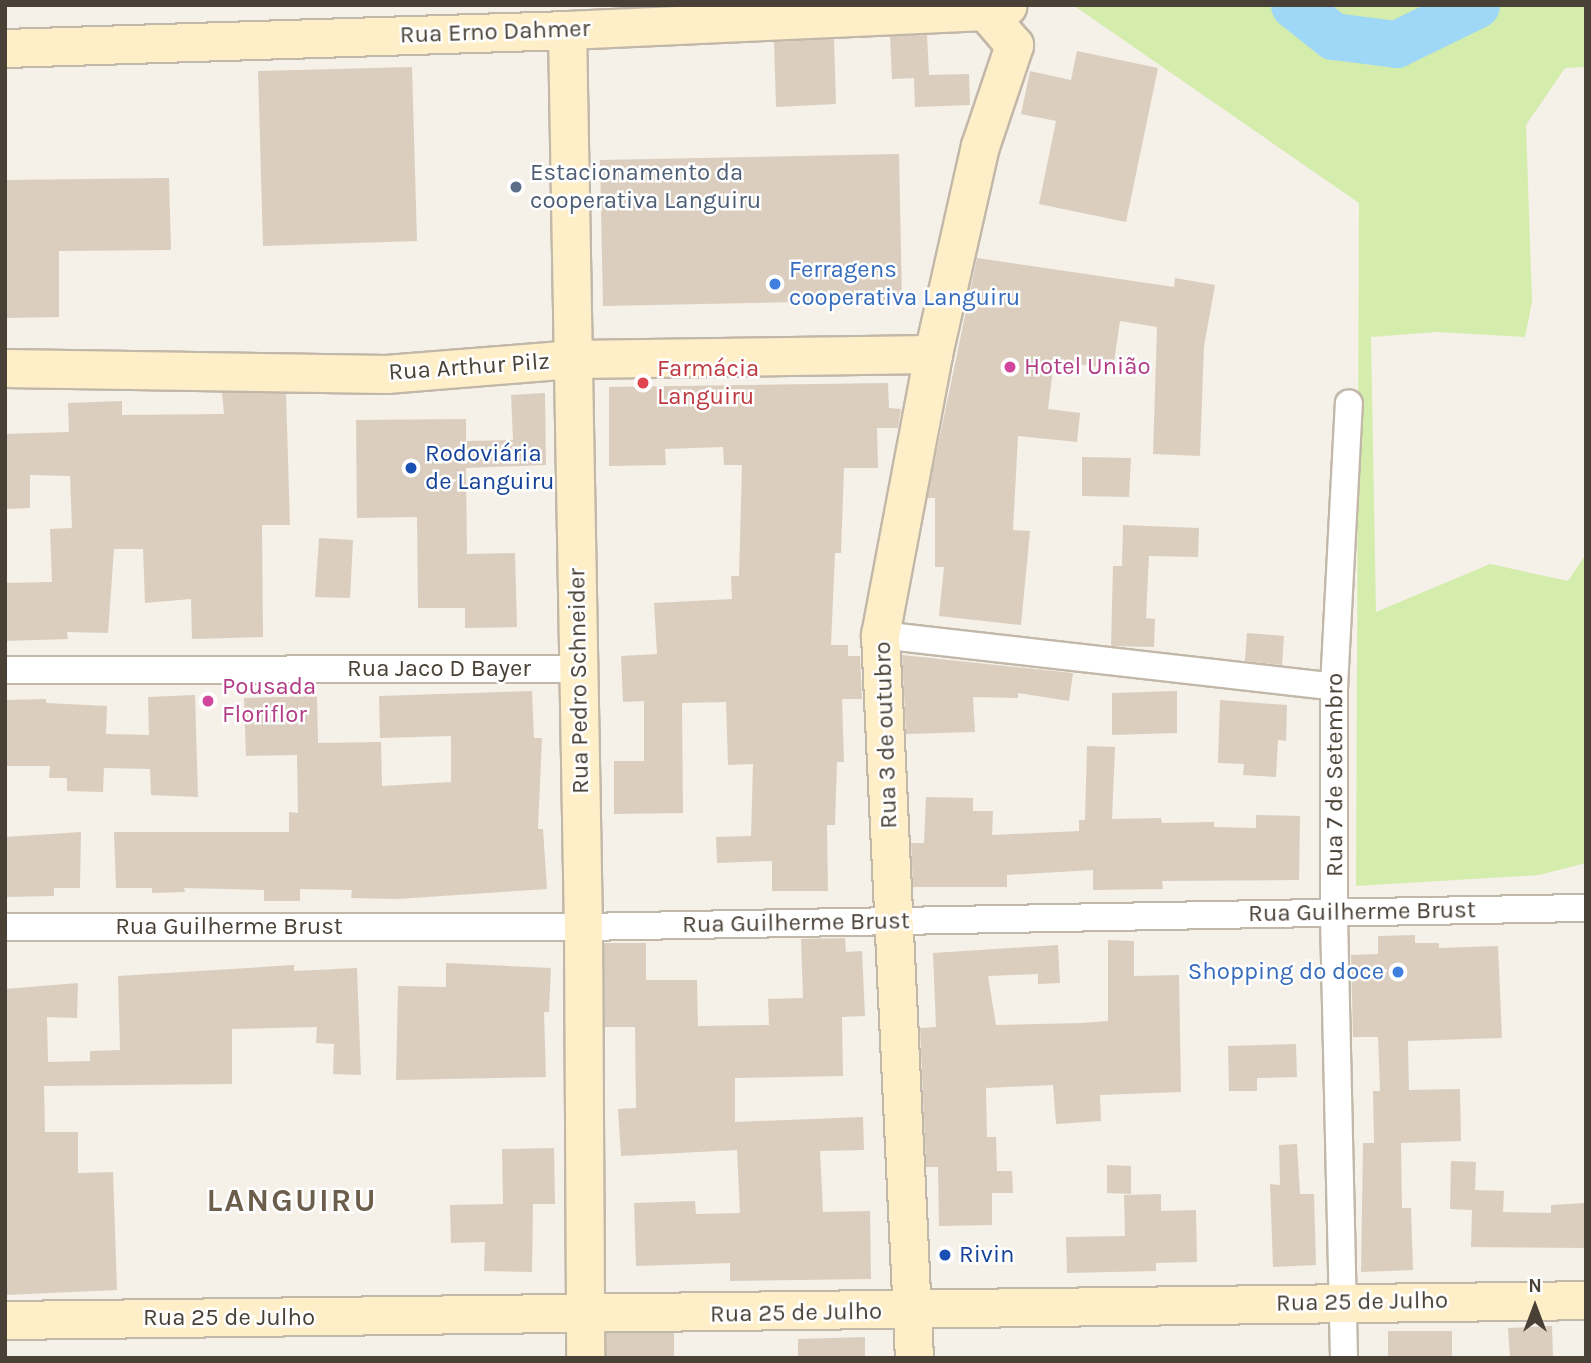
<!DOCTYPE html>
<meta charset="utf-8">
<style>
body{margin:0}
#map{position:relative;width:1591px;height:1363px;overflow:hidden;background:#f5f0e8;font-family:Karla,sans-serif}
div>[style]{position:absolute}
.green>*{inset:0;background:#d4edad}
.river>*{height:47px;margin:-23.5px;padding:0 23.5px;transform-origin:23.5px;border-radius:23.5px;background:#9fd8f7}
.building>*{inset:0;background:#dbcebf}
.roads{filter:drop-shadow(2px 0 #c2b8a9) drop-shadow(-2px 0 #c2b8a9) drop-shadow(0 2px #c2b8a9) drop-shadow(0 -2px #c2b8a9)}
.minor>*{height:26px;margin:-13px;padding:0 13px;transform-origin:13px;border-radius:13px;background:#fff}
.secondary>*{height:37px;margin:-18.5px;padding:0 18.5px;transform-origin:18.5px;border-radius:18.5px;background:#ffefc8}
.dots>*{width:19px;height:19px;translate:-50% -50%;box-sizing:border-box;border:4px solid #fff;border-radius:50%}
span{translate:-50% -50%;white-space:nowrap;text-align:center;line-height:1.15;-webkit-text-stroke:5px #fff;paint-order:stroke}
.street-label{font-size:24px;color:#494136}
.service-label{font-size:24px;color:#4e5e75}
.left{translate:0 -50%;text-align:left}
.shop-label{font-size:24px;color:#366cbe}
.right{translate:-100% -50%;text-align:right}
.hotel-label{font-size:24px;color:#b23c85}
.health-label{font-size:24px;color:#be3a42}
.transit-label{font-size:24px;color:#164399}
.district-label{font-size:32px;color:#6d5e4c;font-weight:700;letter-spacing:2px}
.frame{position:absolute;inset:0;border:7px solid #494136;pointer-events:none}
.north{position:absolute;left:1500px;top:1272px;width:70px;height:70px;-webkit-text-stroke:5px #fff;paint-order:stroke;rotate:0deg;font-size:19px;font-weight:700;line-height:28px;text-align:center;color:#494136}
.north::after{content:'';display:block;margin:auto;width:24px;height:32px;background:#494136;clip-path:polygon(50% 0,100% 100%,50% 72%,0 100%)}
</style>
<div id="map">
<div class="green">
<i style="clip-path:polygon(1073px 5px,1586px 5px,1586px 67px,1565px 68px,1526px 125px,1532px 302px,1525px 337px,1437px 332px,1371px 337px,1376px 612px,1490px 564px,1568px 581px,1586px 554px,1586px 863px,1539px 875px,1356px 886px,1359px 203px)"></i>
</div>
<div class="river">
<i style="left:1294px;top:5px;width:50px;rotate:38.5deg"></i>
<i style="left:1333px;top:36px;width:64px;rotate:7.2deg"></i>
<i style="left:1396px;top:44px;width:89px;rotate:-26deg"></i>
</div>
<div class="building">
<i style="clip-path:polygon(927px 35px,929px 75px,969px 74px,970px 105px,915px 107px,914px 78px,892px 79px,890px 36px)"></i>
<i style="clip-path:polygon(834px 39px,836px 104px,776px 107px,774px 42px)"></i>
<i style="clip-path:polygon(1077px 51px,1158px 68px,1126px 222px,1039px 204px,1056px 121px,1021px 114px,1030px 71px,1071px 80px)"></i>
<i style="clip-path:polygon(412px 67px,417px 241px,263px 246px,258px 71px)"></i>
<i style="clip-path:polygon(899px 154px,902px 300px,603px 306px,600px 160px)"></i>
<i style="clip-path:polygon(169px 178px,171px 250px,59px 251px,59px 317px,5px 318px,5px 180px)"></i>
<i style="clip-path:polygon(977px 258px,1174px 287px,1175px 278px,1215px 285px,1204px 346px,1200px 456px,1153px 454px,1157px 327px,1120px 321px,1113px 369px,1054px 361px,1048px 409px,1080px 413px,1077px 442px,1018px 436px,1013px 530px,1030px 531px,1021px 625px,939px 616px,944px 567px,935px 567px,935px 498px,927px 498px)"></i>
<i style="clip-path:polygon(888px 383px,889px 408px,901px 409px,898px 428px,877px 428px,878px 468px,844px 468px,841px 553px,835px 553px,831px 645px,848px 645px,848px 656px,860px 656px,862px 699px,842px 699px,844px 762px,837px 762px,835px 825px,827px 825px,828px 891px,772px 891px,772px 861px,717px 863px,716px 837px,751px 836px,753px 764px,728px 765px,726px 702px,682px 703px,683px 813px,614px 814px,614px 761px,644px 761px,644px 701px,623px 702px,621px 656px,657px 654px,654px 603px,732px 599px,731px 576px,739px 576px,742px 465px,724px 465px,723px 447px,665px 449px,666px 465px,609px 466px,609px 387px)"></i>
<i style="clip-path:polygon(222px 392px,286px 393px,290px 525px,262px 525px,263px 637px,192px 639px,191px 599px,145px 603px,143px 549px,114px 549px,108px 633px,67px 632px,68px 639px,5px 641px,5px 583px,52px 582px,50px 529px,72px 528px,70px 476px,30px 475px,30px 508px,5px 509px,5px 434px,69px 432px,68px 403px,122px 401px,122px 415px,224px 414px)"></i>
<i style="clip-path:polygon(545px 393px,546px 465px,466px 468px,467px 554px,515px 553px,517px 627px,465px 628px,465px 608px,418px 608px,417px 517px,357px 518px,356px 420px,466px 419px,466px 441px,513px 440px,511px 395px)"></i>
<i style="clip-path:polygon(1082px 457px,1131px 458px,1129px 497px,1082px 496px)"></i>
<i style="clip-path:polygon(1123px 525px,1199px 528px,1198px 557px,1149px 556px,1146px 618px,1155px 619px,1154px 647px,1111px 646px,1113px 566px,1122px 566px)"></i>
<i style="clip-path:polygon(319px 538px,353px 540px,350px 598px,315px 597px)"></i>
<i style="clip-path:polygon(1247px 633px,1284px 636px,1282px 665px,1245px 661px)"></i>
<i style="clip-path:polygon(902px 655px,1073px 673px,1069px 701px,1018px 693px,1018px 698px,973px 697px,975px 732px,906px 734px)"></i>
<i style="clip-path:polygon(532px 691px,534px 738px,542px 738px,538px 829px,543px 829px,547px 889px,397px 899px,351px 898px,352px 890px,300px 889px,300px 901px,264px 901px,264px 890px,184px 888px,185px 892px,152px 893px,152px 888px,116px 888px,114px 832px,289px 832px,289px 812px,298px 813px,297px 755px,246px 756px,244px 698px,317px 696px,318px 743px,381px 742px,382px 786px,451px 782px,451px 736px,380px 738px,379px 696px)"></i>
<i style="clip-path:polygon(1177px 691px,1177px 733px,1112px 735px,1112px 693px)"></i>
<i style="clip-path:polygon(195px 695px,198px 797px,151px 795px,150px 769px,104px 768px,103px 792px,67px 791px,67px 778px,49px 778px,50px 766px,7px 766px,5px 700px,46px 699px,46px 703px,107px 706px,106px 734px,149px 735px,148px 697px)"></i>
<i style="clip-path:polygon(1220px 700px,1287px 705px,1286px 741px,1278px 740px,1276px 777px,1243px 775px,1244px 764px,1218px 763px)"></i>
<i style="clip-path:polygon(1087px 746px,1115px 747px,1112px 819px,1161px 818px,1162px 823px,1214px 822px,1214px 827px,1256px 828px,1256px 815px,1300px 816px,1299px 880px,1162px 881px,1163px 889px,1093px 890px,1093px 870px,1007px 875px,1007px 887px,913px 887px,911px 843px,924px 843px,926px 797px,973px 798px,973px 811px,993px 811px,992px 835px,1079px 831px,1079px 820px,1085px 820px)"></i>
<i style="clip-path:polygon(81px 832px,80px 888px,54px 888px,54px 896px,5px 897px,5px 837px)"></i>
<i style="clip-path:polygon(1415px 935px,1415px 943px,1439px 943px,1439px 948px,1498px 946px,1502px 1038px,1408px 1041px,1409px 1090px,1460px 1089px,1461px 1141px,1401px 1143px,1402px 1208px,1411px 1208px,1413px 1270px,1361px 1272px,1363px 1143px,1374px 1143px,1373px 1091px,1380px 1091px,1378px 1037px,1353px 1037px,1351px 955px,1378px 954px,1378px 936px)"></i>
<i style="clip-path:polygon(845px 938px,846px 952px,862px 951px,865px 1016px,842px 1017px,843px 1076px,735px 1078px,735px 1122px,863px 1117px,864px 1150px,820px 1151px,823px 1212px,870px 1211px,871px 1279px,730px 1281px,730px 1263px,636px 1266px,634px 1203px,695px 1201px,696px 1214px,740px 1213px,737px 1150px,621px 1156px,618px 1109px,636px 1108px,635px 1027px,604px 1027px,604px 943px,646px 943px,646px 980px,697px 980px,698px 1026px,769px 1025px,768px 999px,803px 998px,801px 939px)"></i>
<i style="clip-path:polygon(1108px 940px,1134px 941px,1134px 976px,1179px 975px,1181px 1092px,1100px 1095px,1101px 1121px,1056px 1124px,1053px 1085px,986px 1088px,987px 1137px,996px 1137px,997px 1171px,1012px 1171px,1013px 1193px,992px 1193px,992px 1225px,939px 1226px,938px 1167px,926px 1167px,920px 1028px,936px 1027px,933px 953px,1058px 945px,1060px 983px,1038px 984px,1038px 974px,988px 976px,996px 1025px,1082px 1023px,1108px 1021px)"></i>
<i style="clip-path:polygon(446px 963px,551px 968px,549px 1012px,544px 1012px,546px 1077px,396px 1080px,398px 986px,446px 987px)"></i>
<i style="clip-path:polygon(294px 965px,294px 971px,357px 968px,361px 1075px,333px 1074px,334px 1044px,316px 1043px,317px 1027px,232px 1029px,232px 1084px,44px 1086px,45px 1132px,78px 1132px,78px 1173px,113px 1172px,117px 1290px,5px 1295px,5px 989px,78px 983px,77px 1018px,47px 1017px,48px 1062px,90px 1061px,90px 1051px,120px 1050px,118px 976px)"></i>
<i style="clip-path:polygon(1296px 1044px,1297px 1077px,1257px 1078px,1257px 1091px,1229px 1091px,1228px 1046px)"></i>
<i style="clip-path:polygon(1297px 1144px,1300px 1194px,1314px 1194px,1316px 1265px,1273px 1267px,1270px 1184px,1280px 1185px,1279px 1145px)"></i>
<i style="clip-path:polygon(554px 1148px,555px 1204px,533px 1204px,532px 1272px,484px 1271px,485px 1242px,451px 1243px,450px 1205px,503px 1204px,502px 1149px)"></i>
<i style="clip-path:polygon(1451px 1161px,1476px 1162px,1475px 1190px,1504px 1191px,1503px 1212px,1551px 1213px,1551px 1205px,1586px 1203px,1586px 1248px,1471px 1247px,1472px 1210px,1450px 1209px)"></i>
<i style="clip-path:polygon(1107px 1165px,1131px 1166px,1131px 1194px,1107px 1193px)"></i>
<i style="clip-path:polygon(1161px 1194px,1161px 1211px,1196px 1210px,1197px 1262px,1156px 1263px,1156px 1271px,1067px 1273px,1066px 1237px,1125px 1236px,1124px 1195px)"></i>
<i style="clip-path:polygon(1552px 1326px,1553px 1356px,1510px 1358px,1508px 1328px)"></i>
<i style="clip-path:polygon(1388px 1331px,1452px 1331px,1452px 1358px,1388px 1358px)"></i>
<i style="clip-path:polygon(606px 1333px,674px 1333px,674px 1358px,606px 1358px)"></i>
<i style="clip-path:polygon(865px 1337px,865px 1358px,798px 1358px,798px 1339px)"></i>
</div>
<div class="roads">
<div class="minor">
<i style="left:880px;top:635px;width:457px;rotate:6.5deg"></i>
<i style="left:5px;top:670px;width:575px;rotate:-0.1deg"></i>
<i style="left:5px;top:927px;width:578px"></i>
<i style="left:583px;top:927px;width:1003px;rotate:-1.09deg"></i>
<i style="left:1344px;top:1358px;width:446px;rotate:-91.3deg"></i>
<i style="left:1334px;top:912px;width:225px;rotate:-90deg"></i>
<i style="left:1334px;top:687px;width:284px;rotate:-87deg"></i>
</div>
<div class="secondary">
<i style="left:567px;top:30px;width:897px;rotate:88.98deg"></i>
<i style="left:583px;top:927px;width:431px;rotate:89.7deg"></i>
<i style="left:5px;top:48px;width:562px;rotate:-1.83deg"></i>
<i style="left:567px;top:30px;width:418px;rotate:-2.6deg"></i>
<i style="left:985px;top:11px;width:23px;rotate:-13deg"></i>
<i style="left:5px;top:368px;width:381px;rotate:0.9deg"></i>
<i style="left:386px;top:374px;width:189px;rotate:-4.6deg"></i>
<i style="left:574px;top:359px;width:359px;rotate:-0.8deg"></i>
<i style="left:5px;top:1320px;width:1581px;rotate:-0.72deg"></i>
<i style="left:914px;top:1358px;width:724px;rotate:-92.69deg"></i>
<i style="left:880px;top:635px;width:286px;rotate:-79.3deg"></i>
<i style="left:933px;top:354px;width:213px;rotate:-77.3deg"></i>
<i style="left:980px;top:146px;width:107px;rotate:-71.4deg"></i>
<i style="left:1014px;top:45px;width:45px;rotate:-130.5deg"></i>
</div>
</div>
<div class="dots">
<i style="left:516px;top:187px;background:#5c6f8a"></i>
<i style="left:775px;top:284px;background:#3f7fe0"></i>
<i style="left:1010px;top:367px;background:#d1479c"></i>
<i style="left:643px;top:383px;background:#e0444e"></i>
<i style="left:411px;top:468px;background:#1a4fb4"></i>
<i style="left:208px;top:701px;background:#d1479c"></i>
<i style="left:1398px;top:972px;background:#3f7fe0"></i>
<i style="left:945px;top:1255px;background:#1a4fb4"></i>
</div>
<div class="street-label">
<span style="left:495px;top:32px;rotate:-2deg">Rua Erno Dahmer</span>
<span style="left:469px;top:367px;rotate:-4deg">Rua Arthur Pilz</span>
<span style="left:439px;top:669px">Rua Jaco D Bayer</span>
<span style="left:579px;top:681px;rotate:-91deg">Rua Pedro Schneider</span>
<span style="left:886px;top:735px;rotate:-92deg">Rua 3 de outubro</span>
<span style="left:1335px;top:775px;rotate:-90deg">Rua 7 de Setembro</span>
<span style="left:1362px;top:912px;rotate:-1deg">Rua Guilherme Brust</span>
<span style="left:796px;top:923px;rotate:-1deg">Rua Guilherme Brust</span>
<span style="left:229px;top:927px">Rua Guilherme Brust</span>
<span style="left:1362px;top:1302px;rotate:-1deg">Rua 25 de Julho</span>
<span style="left:796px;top:1313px;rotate:-1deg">Rua 25 de Julho</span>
<span style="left:229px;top:1318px">Rua 25 de Julho</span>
</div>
<div class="service-label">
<span class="left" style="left:530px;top:187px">Estacionamento da<br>cooperativa Languiru</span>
</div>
<div class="shop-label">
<span class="left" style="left:789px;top:284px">Ferragens<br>cooperativa Languiru</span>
<span class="right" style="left:1384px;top:972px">Shopping do doce</span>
</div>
<div class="hotel-label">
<span class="left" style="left:1024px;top:367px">Hotel União</span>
<span class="left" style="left:222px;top:701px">Pousada<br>Floriflor</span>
</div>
<div class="health-label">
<span class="left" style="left:657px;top:383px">Farmácia<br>Languiru</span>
</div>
<div class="transit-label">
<span class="left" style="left:425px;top:468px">Rodoviária<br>de Languiru</span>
<span class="left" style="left:959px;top:1255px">Rivin</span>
</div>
<div class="district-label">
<span style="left:292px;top:1201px">LANGUIRU</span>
</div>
<div class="frame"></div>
<div class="north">N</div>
</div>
